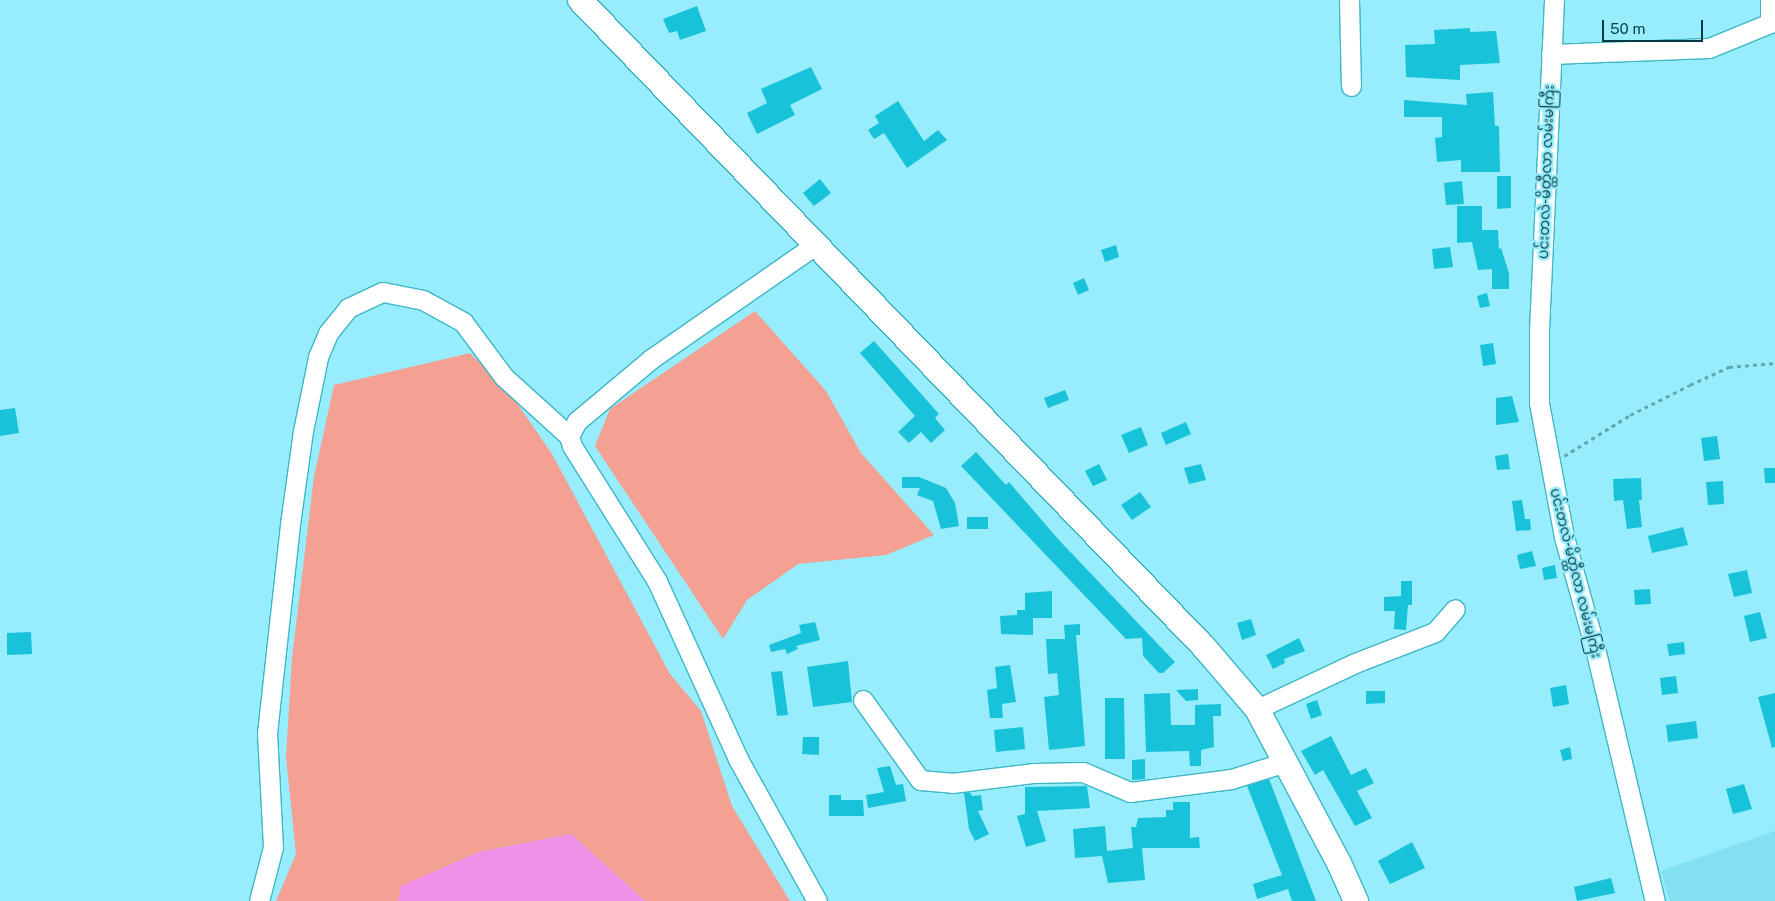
<!DOCTYPE html>
<meta charset="utf-8">
<style>
body{margin:0}
#map{position:relative;width:1775px;height:901px;overflow:hidden;background:#97edfc;font-family:"Public Sans","Noto Sans Myanmar",sans-serif}
div>[style]{position:absolute}
.built>*{inset:0;background:#82e0f0}
.green>*{inset:0;background:#f4a092}
.water>*{inset:0;background:#ef8fe7}
.building>*{inset:0;background:#18c3da}
.path>*{height:2.5px;margin-top:-1.25px;transform-origin:0;background:repeating-linear-gradient(90deg,#5ea7b4 0 4px,transparent 0 8px)}
.roads{filter:drop-shadow(1px 0 #3eb6c8) drop-shadow(-1px 0 #3eb6c8) drop-shadow(0 1px #3eb6c8) drop-shadow(0 -1px #3eb6c8)}
.minor>*{height:19px;margin:-9.5px;padding:0 9.5px;transform-origin:9.5px;border-radius:9.5px;background:#fff}
.major>*{height:24px;margin:-12px;padding:0 12px;transform-origin:12px;border-radius:12px;background:#fff}
span{translate:-50% -50%;white-space:nowrap;text-align:center;line-height:1.15;-webkit-text-stroke:5px #97edfc;paint-order:stroke}
.street-label{font-size:14px;color:#063b43}
.scale{position:absolute;left:1602px;top:20px;width:101px;height:22px;box-sizing:border-box;border:2px solid #063b43;border-top:0;padding-left:6px;font-size:15px;line-height:18px;white-space:nowrap;color:#063b43;-webkit-text-stroke:4px #97edfc;paint-order:stroke}
</style>
<div id="map">
<div class="built">
<i style="clip-path:polygon(1775px 831px,1775px 901px,1670px 901px,1661px 871px)"></i>
</div>
<div class="green">
<i style="clip-path:polygon(755px 311px,826px 391px,861px 453px,934px 535px,886px 555px,798px 564px,747px 600px,723px 639px,595px 446px,610px 409px)"></i>
<i style="clip-path:polygon(470px 353px,510px 393px,552px 454px,670px 674px,701px 711px,732px 806px,790px 901px,645px 901px,571px 834px,479px 852px,402px 886px,398px 901px,276px 901px,296px 854px,286px 757px,292px 658px,314px 477px,334px 385px)"></i>
</div>
<div class="water">
<i style="clip-path:polygon(571px 834px,645px 901px,398px 901px,401px 886px,479px 852px)"></i>
</div>
<div class="building">
<i style="clip-path:polygon(697px 6px,706px 31px,680px 40px,677px 31px,669px 33px,663px 19px)"></i>
<i style="clip-path:polygon(1470px 28px,1470px 32px,1496px 31px,1500px 63px,1460px 65px,1460px 80px,1406px 77px,1405px 45px,1435px 44px,1434px 30px)"></i>
<i style="clip-path:polygon(811px 67px,822px 89px,790px 105px,795px 115px,757px 134px,747px 113px,767px 103px,761px 89px)"></i>
<i style="clip-path:polygon(1493px 92px,1495px 126px,1499px 126px,1500px 172px,1461px 172px,1461px 160px,1437px 162px,1435px 138px,1442px 137px,1442px 117px,1404px 117px,1404px 100px,1467px 105px,1466px 94px)"></i>
<i style="clip-path:polygon(898px 101px,924px 141px,938px 130px,947px 140px,907px 168px,884px 133px,874px 139px,868px 130px,879px 123px,875px 116px)"></i>
<i style="clip-path:polygon(1497px 176px,1511px 176px,1511px 208px,1497px 209px)"></i>
<i style="clip-path:polygon(820px 179px,831px 193px,814px 206px,803px 193px)"></i>
<i style="clip-path:polygon(1462px 181px,1464px 204px,1446px 205px,1444px 183px)"></i>
<i style="clip-path:polygon(1457px 206px,1482px 206px,1482px 230px,1498px 230px,1499px 249px,1501px 248px,1509px 273px,1509px 289px,1492px 289px,1492px 269px,1478px 270px,1472px 242px,1457px 243px)"></i>
<i style="clip-path:polygon(1116px 245px,1119px 257px,1105px 262px,1101px 250px)"></i>
<i style="clip-path:polygon(1450px 247px,1453px 267px,1434px 269px,1432px 249px)"></i>
<i style="clip-path:polygon(1084px 278px,1089px 290px,1078px 295px,1073px 283px)"></i>
<i style="clip-path:polygon(1487px 293px,1490px 306px,1480px 308px,1477px 296px)"></i>
<i style="clip-path:polygon(874px 341px,939px 414px,935px 418px,945px 430px,931px 443px,921px 432px,909px 443px,898px 432px,915px 416px,860px 353px)"></i>
<i style="clip-path:polygon(1493px 343px,1496px 364px,1483px 366px,1480px 345px)"></i>
<i style="clip-path:polygon(1065px 390px,1069px 400px,1048px 408px,1044px 398px)"></i>
<i style="clip-path:polygon(1512px 396px,1519px 422px,1496px 425px,1496px 398px)"></i>
<i style="clip-path:polygon(15px 408px,19px 433px,0 436px,0 410px)"></i>
<i style="clip-path:polygon(1186px 422px,1191px 434px,1166px 445px,1161px 433px)"></i>
<i style="clip-path:polygon(1141px 427px,1148px 445px,1129px 453px,1121px 435px)"></i>
<i style="clip-path:polygon(1717px 436px,1720px 459px,1704px 461px,1701px 438px)"></i>
<i style="clip-path:polygon(976px 452px,1006px 485px,1009px 482px,1058px 539px,1175px 662px,1163px 673px,1159px 673px,1143px 656px,1142px 638px,1126px 639px,961px 466px)"></i>
<i style="clip-path:polygon(1508px 454px,1510px 469px,1497px 470px,1495px 456px)"></i>
<i style="clip-path:polygon(1099px 464px,1107px 480px,1093px 486px,1085px 471px)"></i>
<i style="clip-path:polygon(1201px 464px,1206px 480px,1189px 484px,1184px 468px)"></i>
<i style="clip-path:polygon(1764px 468px,1775px 468px,1775px 483px,1765px 483px)"></i>
<i style="clip-path:polygon(902px 477px,919px 477px,946px 488px,955px 503px,959px 526px,941px 529px,933px 501px,917px 495px,920px 488px,902px 488px)"></i>
<i style="clip-path:polygon(1641px 478px,1642px 500px,1639px 500px,1642px 527px,1627px 529px,1623px 500px,1614px 501px,1613px 479px)"></i>
<i style="clip-path:polygon(1723px 481px,1724px 504px,1708px 505px,1706px 482px)"></i>
<i style="clip-path:polygon(1140px 492px,1151px 507px,1132px 520px,1121px 505px)"></i>
<i style="clip-path:polygon(1522px 500px,1525px 519px,1530px 519px,1531px 530px,1516px 531px,1512px 501px)"></i>
<i style="clip-path:polygon(967px 517px,988px 517px,988px 529px,967px 529px)"></i>
<i style="clip-path:polygon(1683px 527px,1688px 545px,1652px 553px,1648px 536px)"></i>
<i style="clip-path:polygon(1532px 551px,1536px 566px,1520px 569px,1517px 555px)"></i>
<i style="clip-path:polygon(1555px 565px,1557px 578px,1544px 580px,1542px 568px)"></i>
<i style="clip-path:polygon(1747px 570px,1752px 593px,1734px 597px,1728px 574px)"></i>
<i style="clip-path:polygon(1401px 581px,1412px 581px,1412px 605px,1408px 605px,1406px 630px,1394px 629px,1395px 611px,1384px 611px,1384px 597px,1401px 596px)"></i>
<i style="clip-path:polygon(1650px 589px,1651px 604px,1635px 605px,1634px 590px)"></i>
<i style="clip-path:polygon(1052px 591px,1052px 618px,1033px 618px,1033px 635px,1001px 634px,1000px 616px,1017px 615px,1017px 610px,1025px 610px,1025px 593px)"></i>
<i style="clip-path:polygon(1760px 612px,1767px 638px,1750px 642px,1744px 616px)"></i>
<i style="clip-path:polygon(1251px 619px,1256px 635px,1242px 640px,1237px 623px)"></i>
<i style="clip-path:polygon(815px 622px,820px 640px,796px 646px,798px 649px,787px 654px,785px 649px,771px 652px,769px 645px,801px 633px,799px 625px)"></i>
<i style="clip-path:polygon(1080px 624px,1080px 635px,1076px 635px,1085px 746px,1049px 750px,1044px 697px,1059px 695px,1057px 673px,1048px 674px,1046px 639px,1065px 639px,1064px 625px)"></i>
<i style="clip-path:polygon(31px 632px,32px 654px,7px 655px,7px 633px)"></i>
<i style="clip-path:polygon(1299px 638px,1305px 651px,1284px 659px,1285px 663px,1273px 669px,1266px 655px)"></i>
<i style="clip-path:polygon(1684px 642px,1685px 654px,1669px 656px,1667px 644px)"></i>
<i style="clip-path:polygon(848px 661px,852px 702px,813px 707px,807px 667px)"></i>
<i style="clip-path:polygon(1010px 665px,1016px 702px,1002px 704px,1003px 718px,990px 718px,987px 690px,997px 688px,995px 667px)"></i>
<i style="clip-path:polygon(782px 671px,788px 715px,777px 716px,771px 672px)"></i>
<i style="clip-path:polygon(1676px 676px,1678px 693px,1662px 695px,1660px 678px)"></i>
<i style="clip-path:polygon(1566px 685px,1569px 704px,1553px 707px,1550px 688px)"></i>
<i style="clip-path:polygon(1198px 689px,1198px 700px,1186px 701px,1176px 690px)"></i>
<i style="clip-path:polygon(1366px 691px,1385px 691px,1385px 703px,1366px 704px)"></i>
<i style="clip-path:polygon(1170px 693px,1171px 725px,1195px 725px,1195px 705px,1221px 704px,1221px 716px,1213px 716px,1214px 747px,1201px 750px,1201px 766px,1190px 766px,1189px 751px,1146px 752px,1144px 694px)"></i>
<i style="clip-path:polygon(1775px 693px,1775px 747px,1772px 748px,1758px 697px)"></i>
<i style="clip-path:polygon(1105px 698px,1124px 698px,1125px 759px,1105px 759px)"></i>
<i style="clip-path:polygon(1317px 700px,1322px 715px,1311px 719px,1306px 704px)"></i>
<i style="clip-path:polygon(1696px 721px,1698px 738px,1668px 742px,1666px 725px)"></i>
<i style="clip-path:polygon(1023px 727px,1025px 749px,996px 752px,994px 730px)"></i>
<i style="clip-path:polygon(1331px 736px,1351px 775px,1366px 768px,1374px 783px,1357px 791px,1372px 818px,1355px 826px,1323px 770px,1315px 775px,1301px 751px)"></i>
<i style="clip-path:polygon(803px 737px,819px 737px,819px 755px,802px 754px)"></i>
<i style="clip-path:polygon(1570px 747px,1572px 759px,1563px 761px,1560px 750px)"></i>
<i style="clip-path:polygon(1145px 759px,1145px 779px,1132px 780px,1132px 760px)"></i>
<i style="clip-path:polygon(890px 766px,896px 785px,903px 784px,906px 801px,868px 808px,866px 795px,884px 792px,877px 768px)"></i>
<i style="clip-path:polygon(1269px 779px,1311px 888px,1316px 901px,1292px 901px,1288px 889px,1257px 899px,1253px 884px,1282px 875px,1247px 786px)"></i>
<i style="clip-path:polygon(1744px 784px,1752px 809px,1733px 814px,1726px 789px)"></i>
<i style="clip-path:polygon(1025px 787px,1087px 786px,1090px 808px,1037px 811px,1046px 841px,1026px 847px,1017px 816px,1025px 814px)"></i>
<i style="clip-path:polygon(970px 792px,972px 796px,981px 795px,983px 810px,978px 811px,989px 834px,975px 841px,969px 829px,964px 793px)"></i>
<i style="clip-path:polygon(829px 795px,841px 795px,841px 800px,863px 800px,864px 816px,829px 816px)"></i>
<i style="clip-path:polygon(1173px 802px,1190px 802px,1190px 838px,1199px 837px,1200px 848px,1142px 848px,1145px 880px,1108px 883px,1102px 856px,1075px 858px,1073px 829px,1105px 826px,1107px 851px,1133px 848px,1131px 827px,1136px 827px,1138px 818px,1166px 817px,1166px 810px,1173px 810px)"></i>
<i style="clip-path:polygon(1412px 842px,1425px 868px,1390px 884px,1378px 861px)"></i>
<i style="clip-path:polygon(1611px 878px,1615px 893px,1577px 901px,1574px 887px)"></i>
</div>
<div class="path">
<i style="left:1564px;top:456px;width:78px;rotate:-31.8deg"></i>
<i style="left:1630px;top:415px;width:67px;rotate:-26.6deg"></i>
<i style="left:1690px;top:385px;width:43px;rotate:-24.8deg"></i>
<i style="left:1729px;top:367px;width:46px;rotate:-5deg"></i>
</div>
<div class="roads">
<div class="minor">
<i style="left:1349px;top:0;width:86px;rotate:88.7deg"></i>
<i style="left:1554px;top:0;width:332px;rotate:92.6deg"></i>
<i style="left:1539px;top:332px;width:71px;rotate:90deg"></i>
<i style="left:1539px;top:403px;width:136px;rotate:79.4deg"></i>
<i style="left:1564px;top:537px;width:115px;rotate:74.4deg"></i>
<i style="left:1595px;top:648px;width:260px;rotate:76.7deg"></i>
<i style="left:1551px;top:54px;width:158px;rotate:-2.2deg"></i>
<i style="left:1709px;top:48px;width:66px;rotate:-22.3deg"></i>
<i style="left:1770px;top:23px;width:23px;rotate:-90deg"></i>
<i style="left:815px;top:245px;width:200px;rotate:145.2deg"></i>
<i style="left:651px;top:359px;width:97px;rotate:140deg"></i>
<i style="left:577px;top:421px;width:17px;rotate:118deg"></i>
<i style="left:569px;top:436px;width:10px;rotate:73deg"></i>
<i style="left:572px;top:446px;width:160px;rotate:57.8deg"></i>
<i style="left:657px;top:581px;width:196px;rotate:65.5deg"></i>
<i style="left:738px;top:759px;width:162px;rotate:60.9deg"></i>
<i style="left:863px;top:700px;width:98px;rotate:54.5deg"></i>
<i style="left:920px;top:780px;width:32px;rotate:5deg"></i>
<i style="left:952px;top:783px;width:83px;rotate:-7deg"></i>
<i style="left:1034px;top:773px;width:49px;rotate:-1.2deg"></i>
<i style="left:1083px;top:772px;width:51px;rotate:23.1deg"></i>
<i style="left:1130px;top:792px;width:102px;rotate:-7.3deg"></i>
<i style="left:1231px;top:779px;width:58px;rotate:-17.2deg"></i>
<i style="left:1257px;top:709px;width:108px;rotate:-25.1deg"></i>
<i style="left:1355px;top:663px;width:86px;rotate:-21.2deg"></i>
<i style="left:1435px;top:632px;width:30px;rotate:-49deg"></i>
<i style="left:259px;top:901px;width:56px;rotate:-75.5deg"></i>
<i style="left:273px;top:847px;width:114px;rotate:-93deg"></i>
<i style="left:267px;top:733px;width:217px;rotate:-83.7deg"></i>
<i style="left:291px;top:517px;width:87px;rotate:-82.1deg"></i>
<i style="left:303px;top:431px;width:76px;rotate:-78.5deg"></i>
<i style="left:318px;top:357px;width:26px;rotate:-67deg"></i>
<i style="left:328px;top:333px;width:32px;rotate:-51deg"></i>
<i style="left:348px;top:308px;width:38px;rotate:-25deg"></i>
<i style="left:383px;top:292px;width:41px;rotate:11.3deg"></i>
<i style="left:423px;top:300px;width:46px;rotate:28.8deg"></i>
<i style="left:463px;top:322px;width:69px;rotate:53.3deg"></i>
<i style="left:504px;top:377px;width:88px;rotate:42.2deg"></i>
</div>
<div class="major">
<i style="left:580px;top:0;width:899px;rotate:46.04deg"></i>
<i style="left:1204px;top:647px;width:82px;rotate:49.5deg"></i>
<i style="left:1257px;top:709px;width:174px;rotate:62deg"></i>
<i style="left:1339px;top:863px;width:42px;rotate:65.9deg"></i>
</div>
</div>
<div class="street-label">
<span style="left:1546px;top:172px;rotate:-88deg">ပင်းတလဲ-မိတ္ထီလာ လမ်းမကြီး</span>
<span style="left:1576px;top:573px;rotate:76deg">ပင်းတလဲ-မိတ္ထီလာ လမ်းမကြီး</span>
</div>
<div class="scale">50 m</div>
</div>
